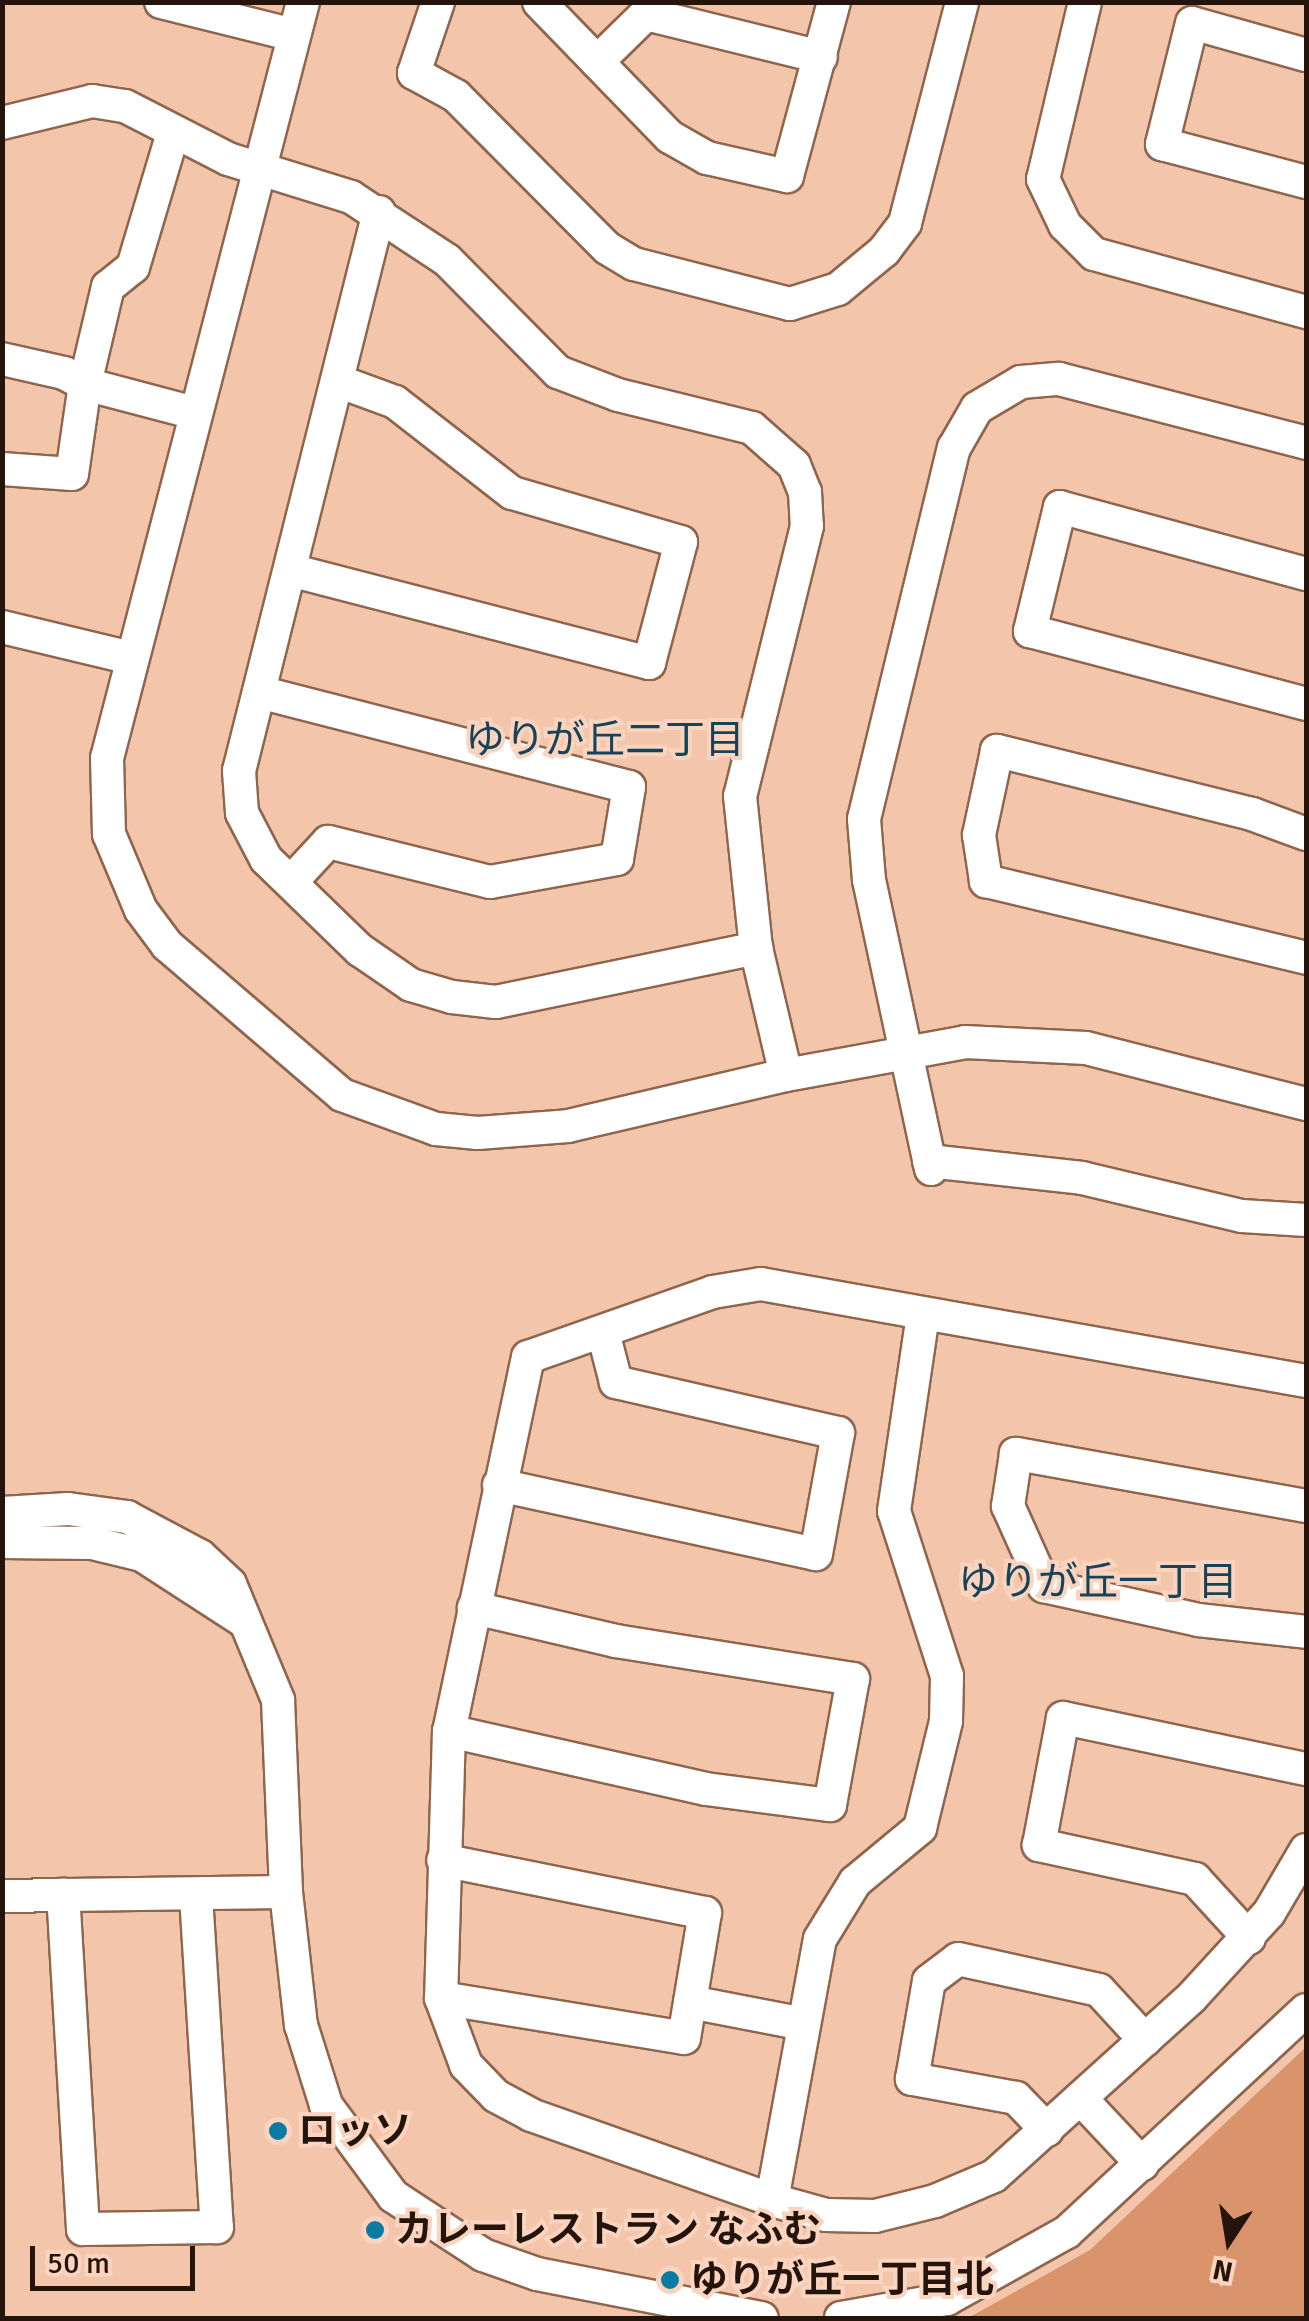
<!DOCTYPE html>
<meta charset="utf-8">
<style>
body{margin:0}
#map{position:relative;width:1309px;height:2321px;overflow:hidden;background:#f3c5aa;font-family:Signika,"Noto Sans JP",sans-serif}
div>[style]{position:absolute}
.green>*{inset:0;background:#d9946b}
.roads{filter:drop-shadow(2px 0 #8e654d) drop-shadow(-2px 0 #8e654d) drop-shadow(0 2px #8e654d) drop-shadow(0 -2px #8e654d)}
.minor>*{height:32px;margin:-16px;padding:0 16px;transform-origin:16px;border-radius:16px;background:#fff}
.dots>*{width:28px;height:28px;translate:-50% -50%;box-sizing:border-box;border:5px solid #fad4bf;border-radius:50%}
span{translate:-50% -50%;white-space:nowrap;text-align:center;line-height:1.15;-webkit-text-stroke:8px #fad4bf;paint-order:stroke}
.poi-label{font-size:38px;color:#24140b;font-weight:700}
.left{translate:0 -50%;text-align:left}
.neighbourhood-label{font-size:40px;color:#164358}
.frame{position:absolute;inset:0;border:5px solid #24140b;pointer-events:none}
.north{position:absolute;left:1179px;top:2191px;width:100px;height:100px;-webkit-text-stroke:8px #fad4bf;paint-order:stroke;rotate:192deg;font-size:28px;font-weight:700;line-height:40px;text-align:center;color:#24140b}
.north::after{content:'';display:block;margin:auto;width:35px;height:45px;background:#24140b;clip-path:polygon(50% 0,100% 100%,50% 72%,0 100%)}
.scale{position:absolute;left:30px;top:2246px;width:165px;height:45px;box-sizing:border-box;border:5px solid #24140b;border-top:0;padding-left:12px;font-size:30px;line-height:35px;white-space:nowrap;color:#24140b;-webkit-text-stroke:8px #fad4bf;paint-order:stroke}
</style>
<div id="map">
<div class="green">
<i style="clip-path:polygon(1306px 2047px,1306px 2318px,968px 2318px,1090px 2250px)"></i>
</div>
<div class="roads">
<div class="minor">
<i style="left:161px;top:2px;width:137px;rotate:13.9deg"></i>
<i style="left:303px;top:2px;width:781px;rotate:104.53deg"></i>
<i style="left:107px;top:758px;width:76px;rotate:88.5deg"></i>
<i style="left:109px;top:834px;width:82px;rotate:67.2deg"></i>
<i style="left:141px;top:910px;width:44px;rotate:53.4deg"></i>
<i style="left:167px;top:945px;width:230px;rotate:40.6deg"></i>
<i style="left:342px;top:1095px;width:100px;rotate:19.9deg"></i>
<i style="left:436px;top:1129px;width:42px;rotate:5.4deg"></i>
<i style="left:478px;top:1133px;width:90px;rotate:-4.4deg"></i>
<i style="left:568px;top:1126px;width:224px;rotate:-13.2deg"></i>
<i style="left:786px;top:1075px;width:182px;rotate:-10.4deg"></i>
<i style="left:965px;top:1042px;width:121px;rotate:2.8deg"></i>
<i style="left:1086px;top:1048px;width:227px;rotate:14.3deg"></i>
<i style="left:438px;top:2px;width:75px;rotate:108.7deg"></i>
<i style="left:414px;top:73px;width:48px;rotate:28.7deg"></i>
<i style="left:456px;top:96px;width:214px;rotate:45.2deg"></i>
<i style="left:607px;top:248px;width:31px;rotate:31deg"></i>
<i style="left:634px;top:264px;width:161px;rotate:14.4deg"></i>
<i style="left:790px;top:304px;width:50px;rotate:-17.4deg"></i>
<i style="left:838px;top:289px;width:60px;rotate:-39.6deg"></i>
<i style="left:884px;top:251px;width:35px;rotate:-53deg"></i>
<i style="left:905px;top:223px;width:228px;rotate:-75.5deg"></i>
<i style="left:539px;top:2px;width:188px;rotate:45.9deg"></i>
<i style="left:670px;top:137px;width:43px;rotate:29.6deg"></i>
<i style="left:707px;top:158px;width:82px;rotate:12.7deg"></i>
<i style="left:787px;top:176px;width:180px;rotate:-74.9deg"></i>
<i style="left:1085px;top:2px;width:182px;rotate:103.3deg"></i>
<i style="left:1043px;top:179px;width:51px;rotate:64.4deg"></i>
<i style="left:1065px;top:225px;width:41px;rotate:45deg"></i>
<i style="left:1094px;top:254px;width:220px;rotate:15.3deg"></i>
<i style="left:1306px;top:55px;width:118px;rotate:-164.3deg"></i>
<i style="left:1192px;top:23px;width:125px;rotate:103.9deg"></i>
<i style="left:1162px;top:144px;width:149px;rotate:14.8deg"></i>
<i style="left:597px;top:62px;width:69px;rotate:-44.4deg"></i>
<i style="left:646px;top:14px;width:180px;rotate:13.8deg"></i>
<i style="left:2px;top:123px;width:93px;rotate:-13.7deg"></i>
<i style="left:92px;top:101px;width:33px;rotate:9deg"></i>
<i style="left:125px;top:106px;width:116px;rotate:27.2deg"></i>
<i style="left:228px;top:159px;width:129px;rotate:17.2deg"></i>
<i style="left:351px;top:197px;width:115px;rotate:33.3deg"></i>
<i style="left:447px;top:260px;width:158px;rotate:45.3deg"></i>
<i style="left:558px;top:372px;width:64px;rotate:21deg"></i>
<i style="left:618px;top:395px;width:138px;rotate:13.8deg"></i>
<i style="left:752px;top:428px;width:56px;rotate:41.4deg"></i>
<i style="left:794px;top:465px;width:29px;rotate:68deg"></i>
<i style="left:805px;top:492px;width:34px;rotate:87deg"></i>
<i style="left:807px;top:526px;width:278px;rotate:103.9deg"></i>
<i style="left:740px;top:796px;width:153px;rotate:84deg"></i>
<i style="left:756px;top:948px;width:130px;rotate:76.7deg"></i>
<i style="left:379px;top:212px;width:576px;rotate:104.06deg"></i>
<i style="left:239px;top:771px;width:42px;rotate:85.9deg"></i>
<i style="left:242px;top:813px;width:52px;rotate:62.4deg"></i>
<i style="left:266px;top:859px;width:131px;rotate:44.1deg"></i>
<i style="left:360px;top:950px;width:62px;rotate:34.5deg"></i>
<i style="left:411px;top:985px;width:43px;rotate:16.3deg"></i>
<i style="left:452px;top:997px;width:44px;rotate:6.5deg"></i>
<i style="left:496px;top:1002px;width:266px;rotate:-11.7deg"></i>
<i style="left:2px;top:359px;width:64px;rotate:12.7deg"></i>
<i style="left:64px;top:373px;width:24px;rotate:28deg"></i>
<i style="left:85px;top:384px;width:100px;rotate:-76.7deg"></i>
<i style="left:108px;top:287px;width:32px;rotate:-39deg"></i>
<i style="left:133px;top:267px;width:140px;rotate:-73.4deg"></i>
<i style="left:2px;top:469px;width:70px;rotate:4.1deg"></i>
<i style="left:72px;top:474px;width:91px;rotate:-81.8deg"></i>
<i style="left:85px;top:384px;width:114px;rotate:14.8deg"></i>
<i style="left:290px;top:570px;width:371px;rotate:14.5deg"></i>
<i style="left:649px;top:663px;width:125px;rotate:-75.2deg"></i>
<i style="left:681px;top:542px;width:176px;rotate:-163.8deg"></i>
<i style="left:512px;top:493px;width:148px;rotate:-142.1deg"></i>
<i style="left:395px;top:402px;width:61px;rotate:-159.8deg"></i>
<i style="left:1306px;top:574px;width:255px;rotate:-164.8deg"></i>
<i style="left:1060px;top:507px;width:128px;rotate:103.6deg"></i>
<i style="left:1030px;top:631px;width:285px;rotate:14.8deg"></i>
<i style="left:2px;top:627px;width:133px;rotate:13.5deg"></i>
<i style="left:259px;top:692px;width:382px;rotate:14.4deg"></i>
<i style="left:629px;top:787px;width:73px;rotate:99.5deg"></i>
<i style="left:617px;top:859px;width:129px;rotate:169.7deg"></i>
<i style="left:490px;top:882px;width:167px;rotate:-166.1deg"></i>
<i style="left:328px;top:842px;width:54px;rotate:132.8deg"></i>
<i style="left:1306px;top:834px;width:58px;rotate:-159.7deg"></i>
<i style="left:1252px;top:814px;width:263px;rotate:-166.1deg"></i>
<i style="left:997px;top:751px;width:86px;rotate:102.1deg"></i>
<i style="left:979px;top:835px;width:47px;rotate:81.3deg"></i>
<i style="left:986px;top:881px;width:329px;rotate:13.5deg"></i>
<i style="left:929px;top:1161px;width:154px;rotate:6.3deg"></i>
<i style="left:1082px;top:1178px;width:164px;rotate:13.4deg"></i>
<i style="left:1242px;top:1216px;width:64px;rotate:3.6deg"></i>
<i style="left:931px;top:1169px;width:296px;rotate:-102.1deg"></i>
<i style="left:869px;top:880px;width:61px;rotate:-94.7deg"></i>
<i style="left:864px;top:819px;width:382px;rotate:-76.4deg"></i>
<i style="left:954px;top:448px;width:46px;rotate:-60.1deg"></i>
<i style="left:977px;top:408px;width:51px;rotate:-30.6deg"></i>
<i style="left:1021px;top:382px;width:38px;rotate:-5deg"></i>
<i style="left:1059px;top:379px;width:255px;rotate:14.5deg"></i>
<i style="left:1306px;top:1381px;width:554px;rotate:-169.91deg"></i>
<i style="left:761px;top:1284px;width:49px;rotate:170.5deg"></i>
<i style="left:713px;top:1292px;width:196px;rotate:160.6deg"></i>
<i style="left:528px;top:1357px;width:382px;rotate:101.9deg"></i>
<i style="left:449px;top:1731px;width:267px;rotate:91.7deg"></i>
<i style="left:441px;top:1998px;width:72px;rotate:69.5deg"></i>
<i style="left:466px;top:2065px;width:43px;rotate:45.9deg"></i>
<i style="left:496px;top:2096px;width:40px;rotate:28deg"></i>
<i style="left:531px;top:2115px;width:256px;rotate:19.4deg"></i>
<i style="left:772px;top:2200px;width:56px;rotate:15.5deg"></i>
<i style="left:826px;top:2215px;width:49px;rotate:1.2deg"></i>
<i style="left:875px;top:2216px;width:62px;rotate:-14deg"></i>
<i style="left:935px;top:2201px;width:64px;rotate:-23deg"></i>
<i style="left:994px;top:2176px;width:266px;rotate:-42.1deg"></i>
<i style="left:1191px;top:1998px;width:115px;rotate:-47.5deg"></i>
<i style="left:1269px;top:1913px;width:73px;rotate:-59.6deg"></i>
<i style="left:499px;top:1485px;width:324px;rotate:12.3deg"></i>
<i style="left:816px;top:1554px;width:123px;rotate:-79.7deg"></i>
<i style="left:838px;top:1433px;width:228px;rotate:-167.1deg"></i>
<i style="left:616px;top:1382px;width:52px;rotate:-104.6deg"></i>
<i style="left:1306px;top:1506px;width:295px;rotate:-169.8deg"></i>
<i style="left:1016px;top:1454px;width:53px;rotate:98.7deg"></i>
<i style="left:1008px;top:1506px;width:88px;rotate:65.8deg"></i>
<i style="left:1044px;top:1586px;width:158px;rotate:12.4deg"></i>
<i style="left:1198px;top:1620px;width:109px;rotate:6.3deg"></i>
<i style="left:2px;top:1513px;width:66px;rotate:-3.5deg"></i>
<i style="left:68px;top:1509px;width:60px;rotate:7.7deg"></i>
<i style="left:127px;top:1517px;width:83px;rotate:28.1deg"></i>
<i style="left:200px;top:1556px;width:41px;rotate:43deg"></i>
<i style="left:230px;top:1584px;width:126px;rotate:67.5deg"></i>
<i style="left:278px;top:1700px;width:192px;rotate:87.6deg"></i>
<i style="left:286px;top:1892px;width:134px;rotate:83.6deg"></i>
<i style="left:301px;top:2025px;width:84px;rotate:72.6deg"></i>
<i style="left:326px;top:2105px;width:113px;rotate:53.6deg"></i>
<i style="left:393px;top:2196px;width:108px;rotate:33.2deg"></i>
<i style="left:483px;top:2255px;width:57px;rotate:19.4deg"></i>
<i style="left:537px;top:2274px;width:229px;rotate:11.1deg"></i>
<i style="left:2px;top:1542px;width:90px;rotate:0.6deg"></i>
<i style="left:92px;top:1543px;width:51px;rotate:13.5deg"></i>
<i style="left:142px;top:1555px;width:123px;rotate:33deg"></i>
<i style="left:449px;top:1731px;width:263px;rotate:12.7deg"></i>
<i style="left:706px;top:1789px;width:125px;rotate:7.4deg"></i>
<i style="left:830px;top:1805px;width:128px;rotate:-79.7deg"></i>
<i style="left:853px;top:1679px;width:240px;rotate:-170.9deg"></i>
<i style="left:616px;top:1641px;width:146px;rotate:-166.9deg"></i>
<i style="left:2px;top:1896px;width:61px;rotate:-0.9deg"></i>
<i style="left:196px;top:1896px;width:332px;rotate:86.4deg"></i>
<i style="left:217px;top:2227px;width:134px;rotate:179.1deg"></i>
<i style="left:83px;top:2229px;width:335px;rotate:-93.4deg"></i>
<i style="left:63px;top:1895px;width:223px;rotate:-0.8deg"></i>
<i style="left:1249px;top:1938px;width:80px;rotate:-132.5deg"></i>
<i style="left:1195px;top:1879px;width:160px;rotate:-167.7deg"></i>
<i style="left:1039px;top:1845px;width:129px;rotate:-79.3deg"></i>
<i style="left:1063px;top:1718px;width:248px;rotate:11.9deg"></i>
<i style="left:441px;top:1998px;width:246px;rotate:9.3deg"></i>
<i style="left:684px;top:2038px;width:127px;rotate:-80.5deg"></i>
<i style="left:705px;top:1913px;width:267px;rotate:-168.6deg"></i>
<i style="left:690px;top:2002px;width:116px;rotate:10.9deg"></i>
<i style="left:1082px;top:2100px;width:88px;rotate:46.8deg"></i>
<i style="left:1047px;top:2130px;width:45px;rotate:-134.1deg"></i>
<i style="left:1016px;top:2098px;width:106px;rotate:-169.6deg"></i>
<i style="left:912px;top:2079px;width:99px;rotate:-80.2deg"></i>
<i style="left:929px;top:1981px;width:36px;rotate:-37deg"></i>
<i style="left:958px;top:1959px;width:144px;rotate:12.4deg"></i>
<i style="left:1099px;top:1990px;width:68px;rotate:47.4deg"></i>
<i style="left:772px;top:2200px;width:265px;rotate:-79.6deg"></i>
<i style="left:820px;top:1939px;width:67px;rotate:-58.4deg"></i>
<i style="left:855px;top:1882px;width:85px;rotate:-39.7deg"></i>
<i style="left:920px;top:1828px;width:110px;rotate:-76.3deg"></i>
<i style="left:946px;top:1721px;width:45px;rotate:-88.7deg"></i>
<i style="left:947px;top:1676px;width:173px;rotate:-107.8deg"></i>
<i style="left:894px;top:1511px;width:199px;rotate:-81.6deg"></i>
<i style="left:841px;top:2318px;width:108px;rotate:-10.2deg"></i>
<i style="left:947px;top:2299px;width:137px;rotate:-29.2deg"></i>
<i style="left:1067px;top:2232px;width:326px;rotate:-42.9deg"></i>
</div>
</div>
<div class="dots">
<i style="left:278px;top:2131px;background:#0c7ba4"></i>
<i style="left:375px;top:2230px;background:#0c7ba4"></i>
<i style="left:670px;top:2280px;background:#0c7ba4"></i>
</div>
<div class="poi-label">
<span class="left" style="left:298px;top:2131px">ロッソ</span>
<span class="left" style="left:395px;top:2230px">カレーレストラン なふむ</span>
<span class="left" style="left:690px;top:2280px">ゆりが丘一丁目北</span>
</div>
<div class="neighbourhood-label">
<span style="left:605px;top:740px">ゆりが丘二丁目</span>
<span style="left:1098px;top:1582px">ゆりが丘一丁目</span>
</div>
<div class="frame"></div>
<div class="north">N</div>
<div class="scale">50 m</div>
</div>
